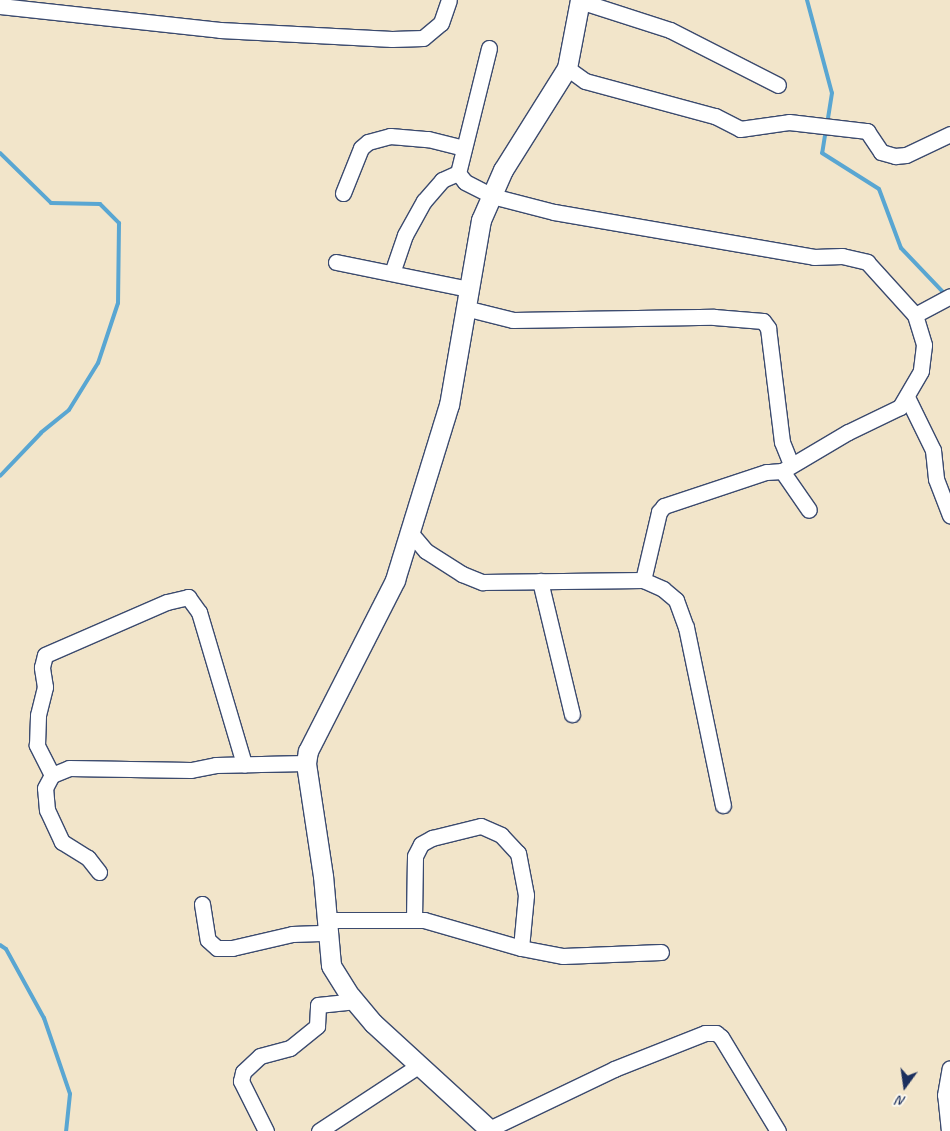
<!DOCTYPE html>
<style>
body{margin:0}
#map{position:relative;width:950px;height:1131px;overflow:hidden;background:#f2e5ca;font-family:Caveat,sans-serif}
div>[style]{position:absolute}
.stream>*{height:4px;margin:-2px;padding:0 2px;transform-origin:2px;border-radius:2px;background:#59a6d2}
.roads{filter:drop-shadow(1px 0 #3b4a6e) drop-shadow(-1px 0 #3b4a6e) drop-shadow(0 1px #3b4a6e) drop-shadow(0 -1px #3b4a6e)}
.minor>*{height:15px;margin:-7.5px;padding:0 7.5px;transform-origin:7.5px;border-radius:7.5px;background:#fff}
.tertiary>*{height:19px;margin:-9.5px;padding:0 9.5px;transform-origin:9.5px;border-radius:9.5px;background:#fff}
span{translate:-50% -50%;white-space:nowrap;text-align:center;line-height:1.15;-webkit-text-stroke:4.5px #fbf7ec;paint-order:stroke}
.north{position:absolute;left:880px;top:1061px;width:50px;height:50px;-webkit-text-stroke:4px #fbf7ec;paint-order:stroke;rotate:194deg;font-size:14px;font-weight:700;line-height:20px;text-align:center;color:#1b2f5e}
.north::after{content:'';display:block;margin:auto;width:18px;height:22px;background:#1b2f5e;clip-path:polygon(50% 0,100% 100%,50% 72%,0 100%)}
</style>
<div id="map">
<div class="stream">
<i style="left:807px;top:0;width:96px;rotate:75deg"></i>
<i style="left:832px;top:93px;width:30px;rotate:99deg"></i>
<i style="left:826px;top:129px;width:24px;rotate:99deg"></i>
<i style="left:822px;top:153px;width:67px;rotate:32.3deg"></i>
<i style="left:879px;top:189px;width:63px;rotate:69.6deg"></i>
<i style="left:901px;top:248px;width:64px;rotate:46.3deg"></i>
<i style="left:0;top:153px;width:71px;rotate:44.4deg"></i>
<i style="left:51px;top:203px;width:49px;rotate:1.2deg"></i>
<i style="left:100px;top:204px;width:27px;rotate:45deg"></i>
<i style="left:119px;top:223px;width:80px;rotate:90.7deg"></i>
<i style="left:118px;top:303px;width:63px;rotate:108.4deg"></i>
<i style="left:98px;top:363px;width:55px;rotate:121.7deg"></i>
<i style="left:69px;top:410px;width:36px;rotate:141deg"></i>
<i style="left:41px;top:433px;width:59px;rotate:133.6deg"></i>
<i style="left:0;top:945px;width:7px;rotate:34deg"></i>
<i style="left:6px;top:949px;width:79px;rotate:61.2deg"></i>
<i style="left:44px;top:1018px;width:80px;rotate:71.1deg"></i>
<i style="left:70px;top:1094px;width:37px;rotate:96deg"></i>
</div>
<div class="roads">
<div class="minor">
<i style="left:580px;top:1px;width:95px;rotate:17.9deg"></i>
<i style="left:670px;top:30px;width:121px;rotate:27deg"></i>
<i style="left:0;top:6px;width:221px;rotate:6.2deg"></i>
<i style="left:220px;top:30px;width:172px;rotate:3deg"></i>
<i style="left:392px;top:39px;width:31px;rotate:-2deg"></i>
<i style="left:423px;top:38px;width:23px;rotate:-40deg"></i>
<i style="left:441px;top:23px;width:24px;rotate:-71deg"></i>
<i style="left:489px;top:48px;width:129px;rotate:103.9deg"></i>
<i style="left:458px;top:173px;width:11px;rotate:52deg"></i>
<i style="left:465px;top:182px;width:30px;rotate:27deg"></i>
<i style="left:492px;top:196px;width:64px;rotate:14.5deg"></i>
<i style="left:554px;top:212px;width:264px;rotate:9.8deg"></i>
<i style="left:814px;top:257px;width:28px;rotate:-2deg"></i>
<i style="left:842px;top:256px;width:26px;rotate:13deg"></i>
<i style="left:867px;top:262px;width:72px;rotate:47.8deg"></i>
<i style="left:915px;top:315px;width:31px;rotate:73deg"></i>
<i style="left:924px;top:345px;width:26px;rotate:97deg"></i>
<i style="left:921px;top:371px;width:42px;rotate:120.3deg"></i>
<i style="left:900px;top:407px;width:58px;rotate:154.3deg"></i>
<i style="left:848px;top:432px;width:77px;rotate:149.4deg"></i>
<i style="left:782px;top:471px;width:16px;rotate:176deg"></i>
<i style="left:766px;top:472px;width:108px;rotate:161.6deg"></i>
<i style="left:664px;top:506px;width:8px;rotate:130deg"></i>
<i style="left:659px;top:512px;width:70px;rotate:103.2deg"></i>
<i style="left:567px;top:68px;width:22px;rotate:36deg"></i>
<i style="left:585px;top:81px;width:135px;rotate:15.1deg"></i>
<i style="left:715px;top:116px;width:28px;rotate:27deg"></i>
<i style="left:740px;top:129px;width:49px;rotate:-8.1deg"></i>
<i style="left:789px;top:122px;width:79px;rotate:6.6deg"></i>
<i style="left:867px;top:131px;width:25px;rotate:56deg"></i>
<i style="left:881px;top:152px;width:15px;rotate:16deg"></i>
<i style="left:895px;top:156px;width:11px;rotate:-5deg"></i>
<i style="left:906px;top:155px;width:49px;rotate:-25.5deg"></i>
<i style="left:343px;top:193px;width:48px;rotate:-68.2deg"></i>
<i style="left:361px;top:148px;width:9px;rotate:-41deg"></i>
<i style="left:368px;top:142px;width:23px;rotate:-15deg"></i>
<i style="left:390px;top:136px;width:38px;rotate:5deg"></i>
<i style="left:428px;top:139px;width:37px;rotate:14deg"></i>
<i style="left:336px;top:262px;width:136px;rotate:11.5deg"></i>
<i style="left:392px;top:273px;width:40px;rotate:-71.1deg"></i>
<i style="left:405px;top:235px;width:39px;rotate:-61deg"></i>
<i style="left:424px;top:201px;width:28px;rotate:-49deg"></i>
<i style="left:442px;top:180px;width:17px;rotate:-24deg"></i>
<i style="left:465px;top:308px;width:49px;rotate:14deg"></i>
<i style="left:513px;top:320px;width:201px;rotate:-0.9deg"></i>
<i style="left:714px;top:317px;width:49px;rotate:4.7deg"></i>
<i style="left:763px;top:321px;width:9px;rotate:54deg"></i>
<i style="left:768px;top:328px;width:115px;rotate:83deg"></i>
<i style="left:782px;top:442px;width:24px;rotate:68deg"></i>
<i style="left:915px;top:315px;width:40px;rotate:-28deg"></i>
<i style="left:907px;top:397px;width:59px;rotate:63.9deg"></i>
<i style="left:933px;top:450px;width:29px;rotate:84deg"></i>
<i style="left:936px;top:479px;width:39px;rotate:69deg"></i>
<i style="left:782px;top:471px;width:47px;rotate:55.3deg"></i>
<i style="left:409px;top:531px;width:26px;rotate:50deg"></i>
<i style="left:426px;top:551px;width:43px;rotate:32.6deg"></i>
<i style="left:462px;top:574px;width:22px;rotate:22deg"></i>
<i style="left:482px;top:582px;width:161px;rotate:-0.7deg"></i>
<i style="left:643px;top:580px;width:22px;rotate:24deg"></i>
<i style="left:663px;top:589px;width:17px;rotate:40deg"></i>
<i style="left:676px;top:600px;width:29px;rotate:70deg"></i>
<i style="left:686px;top:627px;width:182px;rotate:78.3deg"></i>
<i style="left:540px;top:581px;width:137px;rotate:76.5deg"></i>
<i style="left:52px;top:775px;width:34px;rotate:-117deg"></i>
<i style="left:37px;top:745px;width:30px;rotate:-88deg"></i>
<i style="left:38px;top:715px;width:29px;rotate:-76deg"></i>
<i style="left:45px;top:687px;width:20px;rotate:-99deg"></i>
<i style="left:42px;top:667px;width:12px;rotate:-76deg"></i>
<i style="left:45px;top:655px;width:133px;rotate:-23.5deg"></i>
<i style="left:167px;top:602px;width:22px;rotate:-13deg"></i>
<i style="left:188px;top:597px;width:19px;rotate:54deg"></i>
<i style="left:199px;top:612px;width:159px;rotate:73.5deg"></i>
<i style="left:99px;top:872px;width:18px;rotate:-128deg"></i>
<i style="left:88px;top:858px;width:31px;rotate:-148deg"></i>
<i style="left:62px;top:842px;width:35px;rotate:-115deg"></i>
<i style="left:47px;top:810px;width:22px;rotate:-95deg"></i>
<i style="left:45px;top:788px;width:15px;rotate:-62deg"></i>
<i style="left:52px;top:775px;width:18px;rotate:-22deg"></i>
<i style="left:69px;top:768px;width:122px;rotate:0.9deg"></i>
<i style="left:191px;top:770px;width:25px;rotate:-11deg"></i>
<i style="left:216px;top:765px;width:90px;rotate:-1.3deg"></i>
<i style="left:202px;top:904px;width:36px;rotate:81deg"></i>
<i style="left:208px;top:940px;width:12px;rotate:42deg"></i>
<i style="left:217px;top:948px;width:15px"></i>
<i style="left:232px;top:948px;width:62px;rotate:-13.1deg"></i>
<i style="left:292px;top:934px;width:36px;rotate:-2deg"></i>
<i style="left:327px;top:920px;width:97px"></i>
<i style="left:424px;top:920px;width:101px;rotate:16.1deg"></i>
<i style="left:521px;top:948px;width:43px;rotate:10.8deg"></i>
<i style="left:563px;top:956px;width:98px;rotate:-2.3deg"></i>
<i style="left:414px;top:920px;width:64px;rotate:-89.1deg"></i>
<i style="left:415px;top:856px;width:13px;rotate:-63deg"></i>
<i style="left:421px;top:844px;width:13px;rotate:-29deg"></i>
<i style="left:432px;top:838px;width:50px;rotate:-13.8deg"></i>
<i style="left:481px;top:826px;width:22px;rotate:24deg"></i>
<i style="left:501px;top:835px;width:25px;rotate:47deg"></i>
<i style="left:518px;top:853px;width:43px;rotate:79.2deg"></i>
<i style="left:526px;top:895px;width:53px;rotate:95.4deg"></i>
<i style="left:489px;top:1129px;width:139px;rotate:-25.6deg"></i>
<i style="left:614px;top:1069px;width:98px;rotate:-21.6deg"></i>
<i style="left:705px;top:1033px;width:11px"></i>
<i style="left:716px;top:1033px;width:6px;rotate:39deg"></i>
<i style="left:721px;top:1037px;width:110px;rotate:58.8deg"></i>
<i style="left:266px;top:1131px;width:56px;rotate:-116.6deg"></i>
<i style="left:241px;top:1081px;width:9px;rotate:-77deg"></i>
<i style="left:243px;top:1072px;width:23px;rotate:-43deg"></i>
<i style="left:260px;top:1056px;width:31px;rotate:-15deg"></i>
<i style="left:290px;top:1048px;width:35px;rotate:-39deg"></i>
<i style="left:317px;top:1026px;width:21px;rotate:-87deg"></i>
<i style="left:318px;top:1005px;width:36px;rotate:-6deg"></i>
<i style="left:319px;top:1131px;width:118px;rotate:-33.3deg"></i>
<i style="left:949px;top:1131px;width:36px;rotate:-96deg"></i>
<i style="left:945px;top:1095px;width:27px;rotate:-80deg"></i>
</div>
<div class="tertiary">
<i style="left:491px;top:1131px;width:160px;rotate:-137.5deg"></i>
<i style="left:373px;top:1023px;width:35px;rotate:-130deg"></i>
<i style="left:350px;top:996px;width:36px;rotate:-122deg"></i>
<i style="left:331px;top:965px;width:89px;rotate:-95.1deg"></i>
<i style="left:323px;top:876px;width:114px;rotate:-98.6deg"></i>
<i style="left:306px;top:763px;width:12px;rotate:-81deg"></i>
<i style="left:308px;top:751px;width:192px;rotate:-63deg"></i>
<i style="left:395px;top:580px;width:183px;rotate:-72.9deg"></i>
<i style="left:449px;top:405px;width:188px;rotate:-80.2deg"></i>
<i style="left:481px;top:220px;width:55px;rotate:-66.3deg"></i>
<i style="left:503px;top:170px;width:120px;rotate:-57.9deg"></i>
<i style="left:567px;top:68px;width:69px;rotate:-79.2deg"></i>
</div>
</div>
<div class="north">N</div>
</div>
